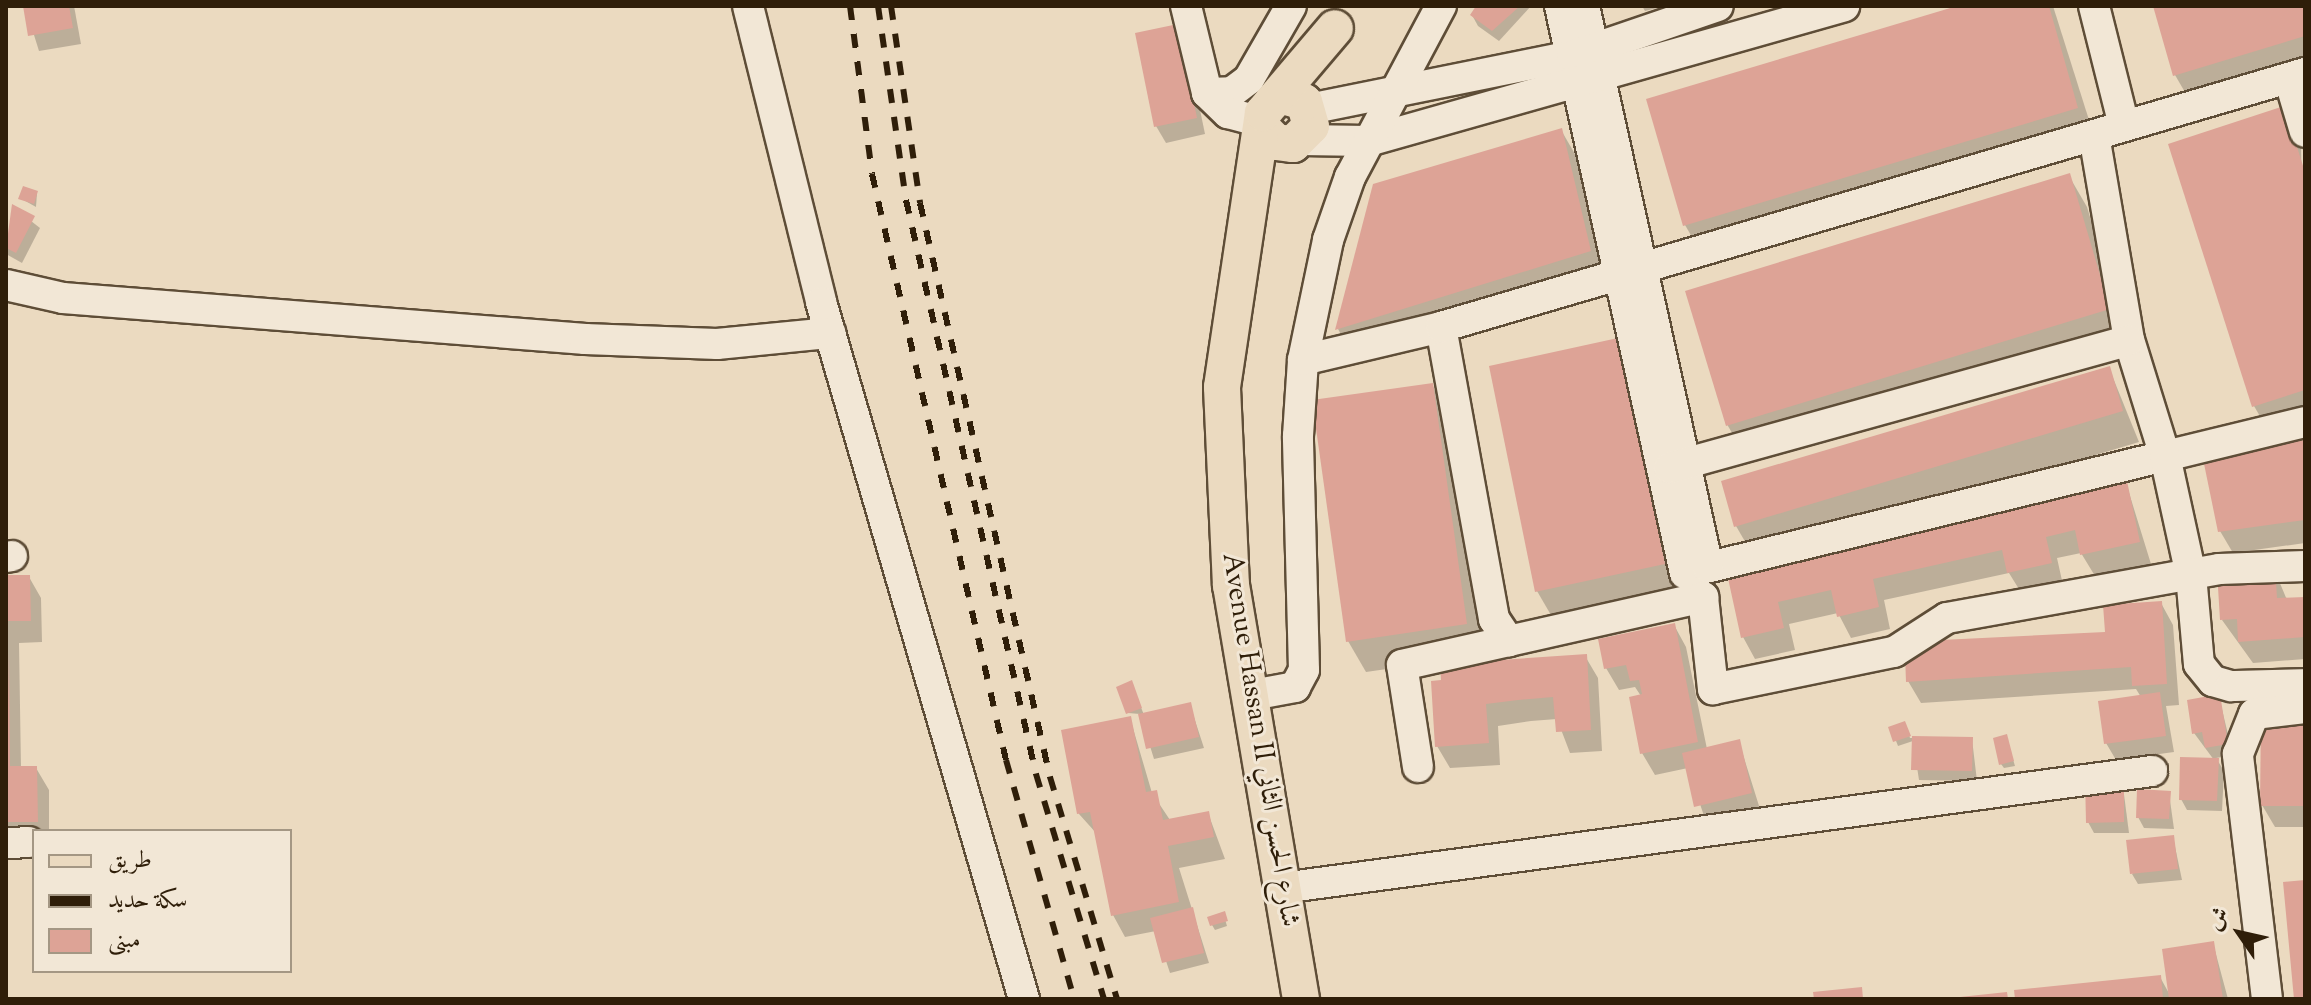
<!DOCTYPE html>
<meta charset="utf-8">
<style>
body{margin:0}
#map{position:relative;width:2311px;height:1005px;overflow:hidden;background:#ebdac0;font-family:"Sorts Mill Goudy",Amiri,serif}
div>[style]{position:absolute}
.shadow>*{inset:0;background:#0003}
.building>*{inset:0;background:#dda396}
.roads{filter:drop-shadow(2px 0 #5e4d37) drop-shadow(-2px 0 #5e4d37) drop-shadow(0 2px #5e4d37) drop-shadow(0 -2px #5e4d37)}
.minor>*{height:30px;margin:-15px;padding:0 15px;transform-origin:15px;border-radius:15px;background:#f2e7d6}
.major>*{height:36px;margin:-18px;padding:0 18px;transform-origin:18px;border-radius:18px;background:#ebdac0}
.rail>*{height:6px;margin-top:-3px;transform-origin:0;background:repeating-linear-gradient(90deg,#2f1e09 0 14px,transparent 0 28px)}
span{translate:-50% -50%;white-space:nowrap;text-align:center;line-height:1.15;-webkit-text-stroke:6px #f2e7d6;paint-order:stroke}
.street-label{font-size:28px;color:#2f1e09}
.frame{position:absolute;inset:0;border:8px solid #2f1e09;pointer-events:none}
.legend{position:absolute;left:32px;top:829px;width:260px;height:144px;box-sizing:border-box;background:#f2e7d6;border:2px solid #a49784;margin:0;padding:10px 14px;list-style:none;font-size:24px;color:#2f1e09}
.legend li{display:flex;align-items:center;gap:16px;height:40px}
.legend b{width:40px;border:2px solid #a49784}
.north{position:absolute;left:2199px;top:893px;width:80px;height:80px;-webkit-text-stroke:6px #f2e7d6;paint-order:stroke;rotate:304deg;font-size:22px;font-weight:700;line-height:32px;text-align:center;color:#2f1e09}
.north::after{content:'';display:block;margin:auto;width:28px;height:36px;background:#2f1e09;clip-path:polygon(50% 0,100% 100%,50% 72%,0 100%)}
</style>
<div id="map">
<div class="shadow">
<i style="clip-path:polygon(25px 6px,74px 6px,81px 44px,39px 51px)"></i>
<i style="clip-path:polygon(1479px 6px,1531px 6px,1499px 41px,1478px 26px,1472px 15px)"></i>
<i style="clip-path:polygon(1642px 6px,1665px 6px,1645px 11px)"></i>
<i style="clip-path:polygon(1964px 6px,2053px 6px,2095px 139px,1703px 256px,1685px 225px)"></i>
<i style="clip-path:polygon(2155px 6px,2305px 6px,2305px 72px,2193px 106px,2175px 75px)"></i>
<i style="clip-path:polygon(1186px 42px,1205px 134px,1166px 143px,1156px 126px)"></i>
<i style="clip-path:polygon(1561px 130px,1579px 161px,1607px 282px,1355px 360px,1338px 329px,1375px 185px)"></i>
<i style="clip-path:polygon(2301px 139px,2305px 426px,2272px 437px,2254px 406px,2171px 145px)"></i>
<i style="clip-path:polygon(2069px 176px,2087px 207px,2127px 340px,1746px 457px,1728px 426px,1688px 293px)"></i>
<i style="clip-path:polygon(37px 193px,36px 207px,20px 198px)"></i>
<i style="clip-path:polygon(13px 207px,40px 228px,22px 263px,6px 254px)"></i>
<i style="clip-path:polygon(1617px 340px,1635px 371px,1682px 595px,1555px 622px,1537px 591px)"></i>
<i style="clip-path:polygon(2109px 368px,2139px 442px,1754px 557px,1736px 526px)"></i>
<i style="clip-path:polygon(1432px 385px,1450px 416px,1484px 655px,1366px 672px,1348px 641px)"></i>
<i style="clip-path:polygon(2305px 442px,2305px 543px,2233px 553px,2220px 531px)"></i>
<i style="clip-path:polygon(2126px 483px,2151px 564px,2095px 576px,2081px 553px,2057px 558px,2063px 585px,2022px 594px,2009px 573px,1884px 600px,1890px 629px,1851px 638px,1838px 613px,1789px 624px,1795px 650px,1755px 659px,1743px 637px,1728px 571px)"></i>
<i style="clip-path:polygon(2274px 569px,2287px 600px,2305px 599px,2305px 659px,2253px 663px,2222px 620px)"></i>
<i style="clip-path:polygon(6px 577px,29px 577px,41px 598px,42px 642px,19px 643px,21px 768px,36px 768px,49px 790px,49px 831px,6px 844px)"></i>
<i style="clip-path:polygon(2161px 603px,2173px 625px,2179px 705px,2166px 706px,2174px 752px,2116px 760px,2106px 743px,2141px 697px,2136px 689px,1921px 703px,1908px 681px,2107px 634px)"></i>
<i style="clip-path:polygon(1674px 625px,1686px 647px,1707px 749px,1739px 742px,1760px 809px,1706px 822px,1688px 768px,1655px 775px,1642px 753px,1641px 696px,1635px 687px,1619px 690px,1606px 668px)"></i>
<i style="clip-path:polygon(1585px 656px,1598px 678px,1602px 751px,1570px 753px,1557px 719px,1531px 721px,1498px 726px,1500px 765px,1450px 768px,1437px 746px,1433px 683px)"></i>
<i style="clip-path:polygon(1133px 687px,1144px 715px,1190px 705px,1204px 748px,1154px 759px,1140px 714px,1128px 713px)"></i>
<i style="clip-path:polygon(2219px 697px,2233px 755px,2216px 758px,2224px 771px,2222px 811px,2187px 810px,2181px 799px,2214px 760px,2194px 733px)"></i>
<i style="clip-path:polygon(2305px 714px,2305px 827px,2275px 827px,2262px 805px)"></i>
<i style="clip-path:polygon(1130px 718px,1152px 793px,1170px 820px,1208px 813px,1225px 859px,1179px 868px,1209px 963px,1170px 973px,1156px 931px,1125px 937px,1113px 915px,1097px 834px,1079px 814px,1063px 732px)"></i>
<i style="clip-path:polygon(1891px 728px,1907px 728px,1910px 738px,1972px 739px,1977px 781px,1919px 780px,1913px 741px,1898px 746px)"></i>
<i style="clip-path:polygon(2006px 736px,2015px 766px,2004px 768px,2001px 764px)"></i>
<i style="clip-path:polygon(2122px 779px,2129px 833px,2094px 833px,2088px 822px)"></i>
<i style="clip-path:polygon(2169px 793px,2174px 829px,2144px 828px,2138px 817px)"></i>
<i style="clip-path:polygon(2173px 837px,2182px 880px,2138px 884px,2132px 874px)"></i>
<i style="clip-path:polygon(1224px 916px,1227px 926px,1215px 930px,1212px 925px)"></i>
<i style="clip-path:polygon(2213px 943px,2228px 999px,2017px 999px,2160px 977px,2171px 997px)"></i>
</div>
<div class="building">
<i style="clip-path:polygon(23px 6px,69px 6px,73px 28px,28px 36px)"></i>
<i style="clip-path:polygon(1476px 6px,1520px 6px,1492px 31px,1470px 15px)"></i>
<i style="clip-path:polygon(1957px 6px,2049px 6px,2078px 108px,1683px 226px,1646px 99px)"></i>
<i style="clip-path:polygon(2153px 6px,2305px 6px,2305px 36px,2173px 76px)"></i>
<i style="clip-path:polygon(1178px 24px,1197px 118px,1154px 127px,1135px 33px)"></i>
<i style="clip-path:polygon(2284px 106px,2305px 172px,2305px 390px,2252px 407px,2168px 144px)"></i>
<i style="clip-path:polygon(1562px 128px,1591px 251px,1335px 330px,1373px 184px)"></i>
<i style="clip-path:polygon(2070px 173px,2110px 309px,1726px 426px,1685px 291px)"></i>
<i style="clip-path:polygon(23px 186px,38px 191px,34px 204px,18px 199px)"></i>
<i style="clip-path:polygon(12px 204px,35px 216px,16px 253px,6px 248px)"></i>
<i style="clip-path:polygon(1618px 338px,1665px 564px,1535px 592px,1489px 366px)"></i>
<i style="clip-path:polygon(2110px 366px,2123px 411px,1734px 527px,1721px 481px)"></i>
<i style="clip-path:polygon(1433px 383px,1467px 624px,1346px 642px,1312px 400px)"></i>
<i style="clip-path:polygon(2305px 440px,2305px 520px,2218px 532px,2202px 454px)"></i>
<i style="clip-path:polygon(2127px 481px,2140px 542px,2080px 555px,2075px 530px,2046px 537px,2052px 563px,2007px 573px,2002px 550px,1873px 579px,1879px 607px,1837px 617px,1831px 590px,1778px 602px,1784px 628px,1741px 638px,1726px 569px)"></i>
<i style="clip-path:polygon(2275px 567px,2277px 598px,2305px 597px,2305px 637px,2238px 642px,2237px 619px,2220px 620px,2217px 571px)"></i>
<i style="clip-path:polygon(6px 575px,30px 575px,31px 621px,6px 621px)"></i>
<i style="clip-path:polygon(2162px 601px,2167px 684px,2132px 686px,2131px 667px,1906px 682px,1905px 655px,1921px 654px,1920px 641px,2105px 632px,2103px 605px)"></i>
<i style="clip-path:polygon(1675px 623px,1698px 742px,1640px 754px,1629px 697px,1642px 694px,1639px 680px,1630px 681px,1626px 665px,1604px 669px,1598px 639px)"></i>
<i style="clip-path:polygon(9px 651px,10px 766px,37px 766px,38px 822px,6px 822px)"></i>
<i style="clip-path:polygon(1587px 654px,1591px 730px,1556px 732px,1553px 697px,1518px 700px,1486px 704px,1489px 743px,1435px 747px,1431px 681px,1441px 680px,1440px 664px)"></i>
<i style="clip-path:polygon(1132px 680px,1142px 708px,1126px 714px,1116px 687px)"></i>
<i style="clip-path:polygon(2160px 692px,2166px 736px,2104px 744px,2098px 701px)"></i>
<i style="clip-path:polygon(2220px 694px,2228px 744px,2205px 748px,2202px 732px,2192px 734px,2187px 700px)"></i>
<i style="clip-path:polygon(1191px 702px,1199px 737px,1146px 749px,1138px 714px)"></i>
<i style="clip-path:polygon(2261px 712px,2305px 712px,2305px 806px,2260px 806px)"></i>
<i style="clip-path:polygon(1131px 716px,1146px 792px,1157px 790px,1163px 820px,1209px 811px,1214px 837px,1168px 846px,1179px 902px,1111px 916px,1090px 812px,1077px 814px,1061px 730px)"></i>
<i style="clip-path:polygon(1905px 721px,1911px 736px,1893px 742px,1888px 727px)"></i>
<i style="clip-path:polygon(2007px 734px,2014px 761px,1999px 765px,1993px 738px)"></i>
<i style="clip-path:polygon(1912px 736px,1973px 737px,1972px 771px,1911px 770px)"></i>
<i style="clip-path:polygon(1740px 739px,1752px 793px,1694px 807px,1682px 753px)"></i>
<i style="clip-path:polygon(2180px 757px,2219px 758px,2217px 801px,2179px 800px)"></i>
<i style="clip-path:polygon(2085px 777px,2124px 777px,2124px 822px,2086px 823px)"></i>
<i style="clip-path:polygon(2137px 789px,2171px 791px,2169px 819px,2136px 818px)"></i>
<i style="clip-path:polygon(2174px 835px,2178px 869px,2130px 874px,2126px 840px)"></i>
<i style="clip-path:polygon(2305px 880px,2305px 999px,2294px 999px,2283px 882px)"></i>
<i style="clip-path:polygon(1193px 907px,1204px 953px,1162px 963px,1150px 918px)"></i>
<i style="clip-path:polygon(1225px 911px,1228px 921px,1210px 926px,1207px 917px)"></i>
<i style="clip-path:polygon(2214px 941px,2223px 999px,2169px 999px,2162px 949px)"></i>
<i style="clip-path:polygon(2161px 975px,2163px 999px,2015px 999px,2014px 990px)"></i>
<i style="clip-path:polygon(1862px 987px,1863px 999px,1814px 999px,1813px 992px)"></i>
<i style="clip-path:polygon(2007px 992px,2008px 999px,1960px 999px,1960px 997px)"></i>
</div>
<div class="roads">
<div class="minor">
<i style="left:748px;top:6px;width:305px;rotate:76.1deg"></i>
<i style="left:821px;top:302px;width:726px;rotate:73.76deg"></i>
<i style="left:1186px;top:6px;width:89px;rotate:76.4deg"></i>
<i style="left:1207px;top:93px;width:25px;rotate:-2deg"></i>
<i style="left:1232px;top:92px;width:21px;rotate:-37deg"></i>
<i style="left:1249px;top:79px;width:84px;rotate:-60.1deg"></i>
<i style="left:1560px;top:6px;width:581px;rotate:77.57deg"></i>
<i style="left:1685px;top:573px;width:494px;rotate:-13.7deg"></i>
<i style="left:2165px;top:456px;width:121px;rotate:-107.2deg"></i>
<i style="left:2129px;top:340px;width:207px;rotate:-99.7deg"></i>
<i style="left:1584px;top:6px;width:575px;rotate:77.54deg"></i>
<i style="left:2094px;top:6px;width:123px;rotate:75.9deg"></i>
<i style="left:2289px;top:78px;width:56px;rotate:73.5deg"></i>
<i style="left:1207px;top:93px;width:29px;rotate:44deg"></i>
<i style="left:1228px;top:113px;width:35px;rotate:15deg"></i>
<i style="left:1309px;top:109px;width:268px;rotate:-11.4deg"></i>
<i style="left:1572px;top:56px;width:154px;rotate:-18.9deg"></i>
<i style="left:1301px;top:140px;width:67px;rotate:0.9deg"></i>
<i style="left:1368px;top:141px;width:495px;rotate:-15.8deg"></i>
<i style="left:6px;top:285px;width:58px;rotate:12.8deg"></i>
<i style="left:63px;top:298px;width:524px;rotate:4.49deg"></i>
<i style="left:585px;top:339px;width:132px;rotate:2.2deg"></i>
<i style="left:717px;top:344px;width:114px;rotate:-5.6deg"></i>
<i style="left:1441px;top:327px;width:297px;rotate:79.7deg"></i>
<i style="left:1494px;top:619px;width:27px;rotate:56deg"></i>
<i style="left:1303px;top:360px;width:142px;rotate:-13.4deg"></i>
<i style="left:1441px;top:327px;width:901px;rotate:-16.38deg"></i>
<i style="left:2305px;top:422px;width:144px;rotate:166.3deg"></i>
<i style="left:2165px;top:456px;width:122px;rotate:77.7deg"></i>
<i style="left:2191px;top:575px;width:89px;rotate:84.9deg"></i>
<i style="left:2199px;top:664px;width:22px;rotate:51deg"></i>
<i style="left:2213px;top:681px;width:19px;rotate:16deg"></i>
<i style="left:2231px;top:686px;width:74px;rotate:-1.5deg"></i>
<i style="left:1669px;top:468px;width:477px;rotate:-15.5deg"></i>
<i style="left:6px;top:557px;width:6px;rotate:-9deg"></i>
<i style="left:1252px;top:695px;width:44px;rotate:-10.5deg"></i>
<i style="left:1295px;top:687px;width:19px;rotate:-62deg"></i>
<i style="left:1304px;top:670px;width:234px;rotate:-91.5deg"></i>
<i style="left:1298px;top:436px;width:76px;rotate:-86.2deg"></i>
<i style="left:1303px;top:360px;width:123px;rotate:-78.2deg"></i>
<i style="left:1328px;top:240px;width:67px;rotate:-70.8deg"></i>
<i style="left:1350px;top:177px;width:194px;rotate:-62deg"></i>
<i style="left:1418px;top:767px;width:103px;rotate:-98.9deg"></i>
<i style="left:1402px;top:665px;width:309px;rotate:-12.7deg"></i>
<i style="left:1703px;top:597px;width:93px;rotate:83.8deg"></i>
<i style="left:1713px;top:689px;width:185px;rotate:-11.6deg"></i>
<i style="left:1894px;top:652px;width:63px;rotate:-32.7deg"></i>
<i style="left:1947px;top:618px;width:276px;rotate:-10.2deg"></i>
<i style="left:2219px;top:569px;width:86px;rotate:-2deg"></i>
<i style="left:6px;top:843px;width:23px;rotate:-2deg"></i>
<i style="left:1282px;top:888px;width:878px;rotate:-7.66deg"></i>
<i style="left:2267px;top:999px;width:247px;rotate:-96.8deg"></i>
<i style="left:2238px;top:754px;width:43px;rotate:-68.2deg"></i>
<i style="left:2254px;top:714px;width:51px;rotate:-6.7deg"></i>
</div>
<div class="major">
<i style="left:1264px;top:130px;width:17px;rotate:45deg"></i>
<i style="left:1276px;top:142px;width:17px;rotate:7deg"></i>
<i style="left:1293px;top:144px;width:25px;rotate:-45deg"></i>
<i style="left:1311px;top:126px;width:25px;rotate:-106deg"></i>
<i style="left:1304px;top:102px;width:25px;rotate:-164deg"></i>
<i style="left:1301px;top:999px;width:419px;rotate:-99.6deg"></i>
<i style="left:1231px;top:586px;width:199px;rotate:-92.6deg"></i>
<i style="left:1222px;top:387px;width:277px;rotate:-81.5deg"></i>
<i style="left:1263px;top:113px;width:111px;rotate:-49.7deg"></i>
</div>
</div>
<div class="rail">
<i style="left:850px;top:6px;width:169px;rotate:82.5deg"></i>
<i style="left:872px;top:174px;width:601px;rotate:77.12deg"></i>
<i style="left:1006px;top:760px;width:248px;rotate:74.1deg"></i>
<i style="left:878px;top:6px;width:196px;rotate:81.8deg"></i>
<i style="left:906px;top:200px;width:589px;rotate:77.24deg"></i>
<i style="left:1036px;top:774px;width:235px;rotate:73.2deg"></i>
<i style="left:891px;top:6px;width:199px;rotate:81.6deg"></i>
<i style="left:920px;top:203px;width:589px;rotate:77.24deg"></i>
<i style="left:1050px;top:777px;width:232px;rotate:73.2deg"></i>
</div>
<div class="street-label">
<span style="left:1260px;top:740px;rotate:81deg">Avenue Hassan II شارع الحسن الثاني</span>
</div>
<div class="frame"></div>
<ul class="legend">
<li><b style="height:10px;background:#ebdac0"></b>طريق</li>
<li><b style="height:10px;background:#2f1e09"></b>سكة حديد</li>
<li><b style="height:22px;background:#dda396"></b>مبنى</li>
</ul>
<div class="north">ش</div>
</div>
